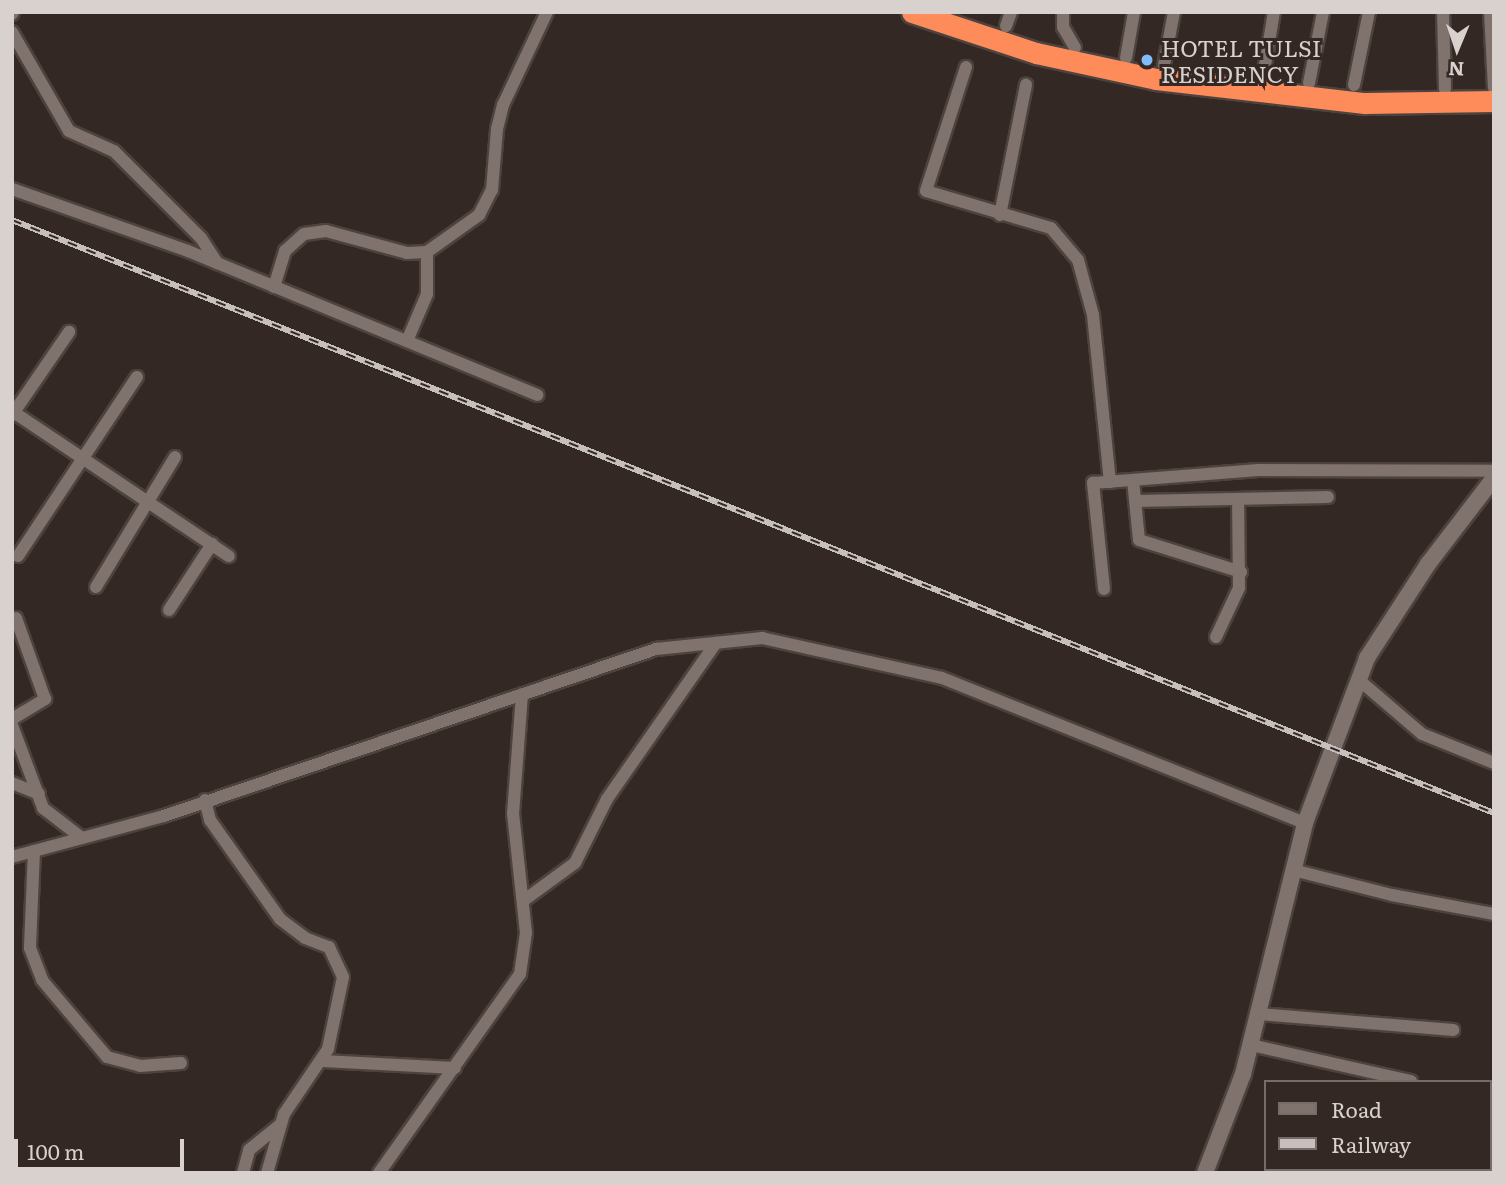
<!DOCTYPE html>
<style>
body{margin:0}
#map{position:relative;width:1506px;height:1185px;overflow:hidden;background:#342824;font-family:Literata,serif}
div>[style]{position:absolute}
.roads{filter:drop-shadow(2px 0 #4c433f) drop-shadow(-2px 0 #4c433f) drop-shadow(0 2px #4c433f) drop-shadow(0 -2px #4c433f)}
.street>*{height:12px;margin:-6px;padding:0 6px;transform-origin:6px;border-radius:6px;background:#80726d}
.secondary>*{height:16px;margin:-8px;padding:0 8px;transform-origin:8px;border-radius:8px;background:#80726d}
.highway>*{height:21px;margin:-10.5px;padding:0 10.5px;transform-origin:10.5px;border-radius:10.5px;background:#fe8b5a}
.rail>*{height:6px;margin-top:-3px;transform-origin:0;background:repeating-linear-gradient(90deg,#342824 0 10px,#c7bfbb 0 20px);box-sizing:border-box;border-block:2px solid #c7bfbb}
.dots>*{width:19px;height:19px;translate:-50% -50%;box-sizing:border-box;border:4px solid #342824;border-radius:50%}
span{translate:-50% -50%;white-space:nowrap;text-align:center;line-height:1.15;-webkit-text-stroke:6px #342824;paint-order:stroke}
.poi-label{font-size:23px;color:#d8d1cd}
.left{translate:0 -50%;text-align:left}
.frame{position:absolute;inset:0;border:14px solid #d8d1cd;pointer-events:none}
.legend{position:absolute;left:1264px;top:1080px;width:228px;height:91px;box-sizing:border-box;background:#342824;border:2px solid #766c68;margin:0;padding:9px 12px;list-style:none;font-size:21px;color:#d8d1cd}
.legend li{display:flex;align-items:center;gap:14px;height:35px}
.legend b{width:35px;border:2px solid #766c68}
.north{position:absolute;left:1422px;top:14px;width:70px;height:70px;-webkit-text-stroke:5px #342824;paint-order:stroke;rotate:182deg;font-size:19px;font-weight:700;line-height:28px;text-align:center;color:#d8d1cd}
.north::after{content:'';display:block;margin:auto;width:24px;height:32px;background:#d8d1cd;clip-path:polygon(50% 0,100% 100%,50% 72%,0 100%)}
.scale{position:absolute;left:14px;top:1139px;width:170px;height:32px;box-sizing:border-box;border:4px solid #d8d1cd;border-top:0;padding-left:9px;font-size:21px;line-height:24px;white-space:nowrap;color:#d8d1cd;-webkit-text-stroke:5px #342824;paint-order:stroke}
</style>
<div id="map">
<div class="roads">
<div class="street">
<i style="left:1063px;top:12px;width:15px;rotate:90deg"></i>
<i style="left:1063px;top:27px;width:24px;rotate:60deg"></i>
<i style="left:1443px;top:12px;width:77px;rotate:88.5deg"></i>
<i style="left:1490px;top:12px;width:76px;rotate:87deg"></i>
<i style="left:12px;top:14px;width:2px;rotate:-63deg"></i>
<i style="left:1006px;top:26px;width:15px;rotate:-70deg"></i>
<i style="left:12px;top:32px;width:114px;rotate:60.1deg"></i>
<i style="left:69px;top:131px;width:49px;rotate:24deg"></i>
<i style="left:114px;top:151px;width:123px;rotate:45deg"></i>
<i style="left:201px;top:238px;width:30px;rotate:57deg"></i>
<i style="left:1126px;top:58px;width:47px;rotate:-80.1deg"></i>
<i style="left:1164px;top:65px;width:54px;rotate:-79.3deg"></i>
<i style="left:966px;top:67px;width:130px;rotate:107.9deg"></i>
<i style="left:926px;top:191px;width:130px;rotate:16.5deg"></i>
<i style="left:1051px;top:228px;width:42px;rotate:49.8deg"></i>
<i style="left:1078px;top:260px;width:57px;rotate:74.7deg"></i>
<i style="left:1093px;top:315px;width:168px;rotate:84.2deg"></i>
<i style="left:1263px;top:77px;width:66px;rotate:-80.4deg"></i>
<i style="left:1309px;top:83px;width:72px;rotate:-78.8deg"></i>
<i style="left:1354px;top:85px;width:75px;rotate:-78.4deg"></i>
<i style="left:12px;top:189px;width:187px;rotate:19.4deg"></i>
<i style="left:188px;top:251px;width:378px;rotate:22.4deg"></i>
<i style="left:1000px;top:215px;width:133px;rotate:-78.7deg"></i>
<i style="left:274px;top:287px;width:38px;rotate:-73deg"></i>
<i style="left:285px;top:251px;width:25px;rotate:-42deg"></i>
<i style="left:304px;top:234px;width:22px;rotate:-8deg"></i>
<i style="left:326px;top:231px;width:84px;rotate:15.2deg"></i>
<i style="left:407px;top:253px;width:20px;rotate:-3deg"></i>
<i style="left:427px;top:252px;width:64px;rotate:-35.4deg"></i>
<i style="left:479px;top:215px;width:28px;rotate:-63deg"></i>
<i style="left:492px;top:190px;width:61px;rotate:-85.3deg"></i>
<i style="left:497px;top:129px;width:25px;rotate:-76deg"></i>
<i style="left:503px;top:105px;width:103px;rotate:-64.7deg"></i>
<i style="left:407px;top:341px;width:51px;rotate:-66.9deg"></i>
<i style="left:427px;top:294px;width:42px;rotate:-90deg"></i>
<i style="left:12px;top:411px;width:261px;rotate:33.8deg"></i>
<i style="left:12px;top:415px;width:101px;rotate:-55.5deg"></i>
<i style="left:1133px;top:480px;width:60px;rotate:84.3deg"></i>
<i style="left:1139px;top:540px;width:107px;rotate:17.4deg"></i>
<i style="left:1136px;top:501px;width:192px;rotate:-1.2deg"></i>
<i style="left:18px;top:556px;width:215px;rotate:-56.4deg"></i>
<i style="left:96px;top:587px;width:152px;rotate:-58.7deg"></i>
<i style="left:1104px;top:589px;width:107px;rotate:-95.9deg"></i>
<i style="left:1093px;top:483px;width:166px;rotate:-4.5deg"></i>
<i style="left:1258px;top:470px;width:236px;rotate:0.2deg"></i>
<i style="left:169px;top:610px;width:79px;rotate:-56.9deg"></i>
<i style="left:1216px;top:637px;width:54px;rotate:-64.9deg"></i>
<i style="left:1239px;top:588px;width:89px;rotate:-90.6deg"></i>
<i style="left:1359px;top:680px;width:83px;rotate:40.6deg"></i>
<i style="left:1422px;top:734px;width:78px;rotate:21.9deg"></i>
<i style="left:12px;top:719px;width:39px;rotate:-31deg"></i>
<i style="left:45px;top:699px;width:86px;rotate:-109.7deg"></i>
<i style="left:12px;top:725px;width:89px;rotate:69.5deg"></i>
<i style="left:43px;top:808px;width:49px;rotate:37.6deg"></i>
<i style="left:12px;top:783px;width:29px;rotate:22deg"></i>
<i style="left:205px;top:800px;width:21px;rotate:76deg"></i>
<i style="left:210px;top:820px;width:121px;rotate:54.7deg"></i>
<i style="left:280px;top:919px;width:31px;rotate:37deg"></i>
<i style="left:305px;top:938px;width:26px;rotate:21deg"></i>
<i style="left:329px;top:947px;width:33px;rotate:65deg"></i>
<i style="left:343px;top:977px;width:74px;rotate:101.8deg"></i>
<i style="left:328px;top:1049px;width:78px;rotate:124.1deg"></i>
<i style="left:284px;top:1114px;width:61px;rotate:106.1deg"></i>
<i style="left:34px;top:851px;width:97px;rotate:92.4deg"></i>
<i style="left:30px;top:948px;width:34px;rotate:69deg"></i>
<i style="left:42px;top:980px;width:101px;rotate:49.8deg"></i>
<i style="left:107px;top:1057px;width:34px;rotate:15deg"></i>
<i style="left:140px;top:1066px;width:41px;rotate:-4.2deg"></i>
<i style="left:12px;top:857px;width:157px;rotate:-15.1deg"></i>
<i style="left:164px;top:816px;width:520px;rotate:-18.75deg"></i>
<i style="left:656px;top:649px;width:107px;rotate:-5.9deg"></i>
<i style="left:762px;top:638px;width:184px;rotate:12.5deg"></i>
<i style="left:942px;top:678px;width:391px;rotate:21.8deg"></i>
<i style="left:1293px;top:870px;width:102px;rotate:14.2deg"></i>
<i style="left:1392px;top:895px;width:104px;rotate:10.6deg"></i>
<i style="left:523px;top:901px;width:64px;rotate:-36.2deg"></i>
<i style="left:575px;top:863px;width:72px;rotate:-63.4deg"></i>
<i style="left:607px;top:799px;width:190px;rotate:-55.1deg"></i>
<i style="left:1259px;top:1014px;width:195px;rotate:4.7deg"></i>
<i style="left:1251px;top:1045px;width:164px;rotate:12.7deg"></i>
<i style="left:323px;top:1061px;width:132px;rotate:3deg"></i>
<i style="left:243px;top:1173px;width:24px;rotate:-75deg"></i>
<i style="left:249px;top:1150px;width:41px;rotate:-39.1deg"></i>
<i style="left:379px;top:1173px;width:244px;rotate:-54.7deg"></i>
<i style="left:520px;top:974px;width:41px;rotate:-81.7deg"></i>
<i style="left:526px;top:933px;width:120px;rotate:-96.2deg"></i>
<i style="left:513px;top:814px;width:120px;rotate:-85.7deg"></i>
</div>
<div class="secondary">
<i style="left:1205px;top:1173px;width:106px;rotate:-69deg"></i>
<i style="left:1243px;top:1074px;width:259px;rotate:-76.1deg"></i>
<i style="left:1305px;top:823px;width:176px;rotate:-69.4deg"></i>
<i style="left:1367px;top:658px;width:112px;rotate:-57deg"></i>
<i style="left:1428px;top:564px;width:108px;rotate:-52.5deg"></i>
</div>
<div class="highway">
<i style="left:912px;top:12px;width:131px;rotate:18.3deg"></i>
<i style="left:1036px;top:53px;width:123px;rotate:12.2deg"></i>
<i style="left:1156px;top:79px;width:210px;rotate:6.6deg"></i>
<i style="left:1365px;top:103px;width:129px;rotate:-0.9deg"></i>
</div>
</div>
<div class="rail">
<i style="left:12px;top:220px;width:1596px;rotate:21.81deg"></i>
</div>
<div class="dots">
<i style="left:1147px;top:60px;background:#82bcfa"></i>
</div>
<div class="poi-label">
<span class="left" style="left:1161px;top:60px">HOTEL TULSI<br>RESIDENCY</span>
</div>
<div class="frame"></div>
<ul class="legend">
<li><b style="height:9px;background:#80726d"></b>Road</li>
<li><b style="height:9px;background:#c7bfbb"></b>Railway</li>
</ul>
<div class="north">N</div>
<div class="scale">100 m</div>
</div>
